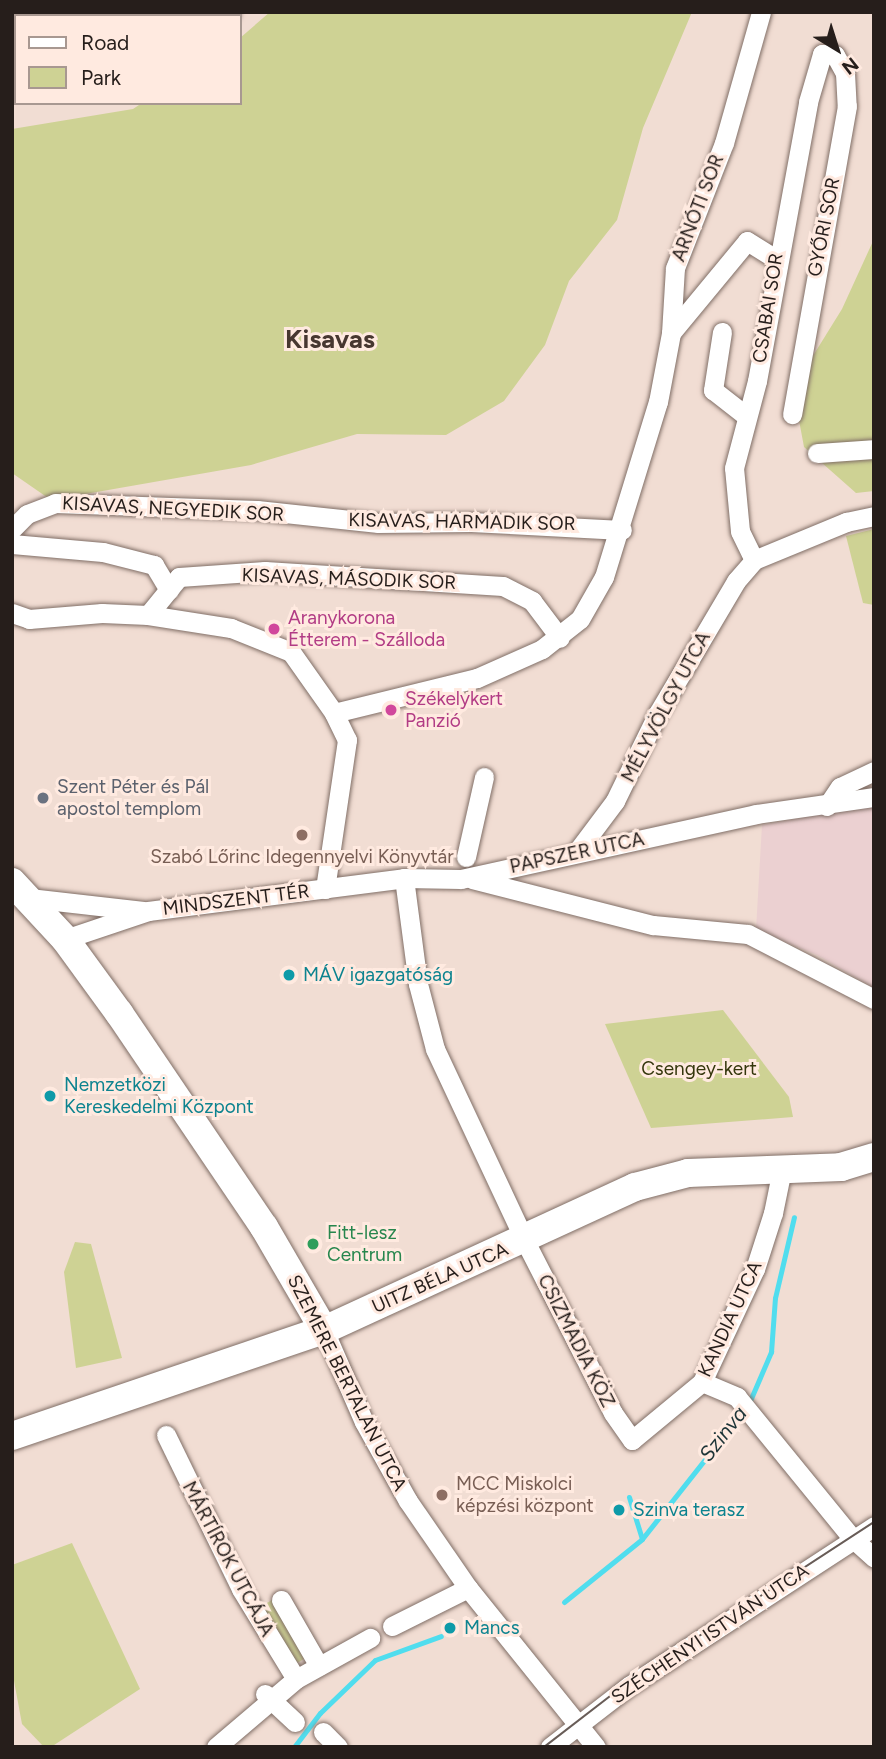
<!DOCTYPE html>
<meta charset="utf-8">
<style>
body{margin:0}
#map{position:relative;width:886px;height:1759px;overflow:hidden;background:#f1ddd3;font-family:Figtree,sans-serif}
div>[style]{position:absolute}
.education>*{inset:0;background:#ebd0d1}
.green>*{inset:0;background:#ced294;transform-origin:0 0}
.stream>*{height:5px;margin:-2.5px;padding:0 2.5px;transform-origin:2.5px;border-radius:2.5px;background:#50ddee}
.roads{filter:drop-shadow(0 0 2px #806e66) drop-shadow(0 0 2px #806e66)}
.street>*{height:19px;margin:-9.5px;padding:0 9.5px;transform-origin:9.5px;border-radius:9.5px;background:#fff}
.secondary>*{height:28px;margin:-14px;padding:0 14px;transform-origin:14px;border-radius:14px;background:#fff}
.tram>*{height:2px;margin:-1px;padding:0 1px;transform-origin:1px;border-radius:1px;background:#685c57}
.dots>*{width:19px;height:19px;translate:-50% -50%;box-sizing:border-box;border:4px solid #ffeae0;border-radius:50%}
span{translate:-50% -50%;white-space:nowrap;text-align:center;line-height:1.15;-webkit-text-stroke:6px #ffeae0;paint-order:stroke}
.street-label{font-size:19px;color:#261e1b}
.hotel-label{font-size:19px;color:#b23c85}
.left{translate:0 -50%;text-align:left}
.worship-label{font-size:19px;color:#5b616d}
.education-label{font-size:19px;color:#785e54}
.culture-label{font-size:19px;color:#0d838f}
.park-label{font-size:19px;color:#34360c}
.leisure-label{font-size:19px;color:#27864d}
.water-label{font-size:21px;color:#1d3437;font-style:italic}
.district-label{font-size:26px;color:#473730;font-weight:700}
.frame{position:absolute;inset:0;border:14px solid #261e1b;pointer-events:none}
.legend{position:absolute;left:14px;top:14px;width:228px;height:91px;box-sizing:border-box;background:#ffeae0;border:2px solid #a89891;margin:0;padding:9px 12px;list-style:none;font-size:21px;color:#261e1b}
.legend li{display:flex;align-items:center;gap:14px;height:35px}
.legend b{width:35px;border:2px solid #a89891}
.north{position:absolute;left:802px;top:14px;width:70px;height:70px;-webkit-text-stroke:5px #ffeae0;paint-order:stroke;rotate:142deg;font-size:19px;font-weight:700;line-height:28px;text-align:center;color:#261e1b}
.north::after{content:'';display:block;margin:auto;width:24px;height:32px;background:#261e1b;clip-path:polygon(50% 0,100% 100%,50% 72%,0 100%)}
</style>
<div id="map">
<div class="education">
<i style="clip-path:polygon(874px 804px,874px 988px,817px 955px,756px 930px,762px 825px)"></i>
</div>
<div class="green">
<i style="clip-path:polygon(270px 12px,692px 12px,643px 128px,617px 220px,569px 281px,545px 345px,504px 401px,446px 435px,357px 434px,251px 465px,51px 500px,12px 473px,12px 129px,133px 109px,142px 103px,240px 103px,240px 38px)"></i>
<i style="clip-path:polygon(874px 239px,874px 491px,856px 493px,804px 447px,793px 388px,842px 309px)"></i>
<i style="clip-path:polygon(874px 529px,874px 605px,863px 603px,846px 536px)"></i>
<i style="clip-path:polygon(723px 1010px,789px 1097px,793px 1117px,651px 1128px,605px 1024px)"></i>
<i style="clip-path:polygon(75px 1242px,91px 1244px,122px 1358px,76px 1368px,64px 1272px)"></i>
<i style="clip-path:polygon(72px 1543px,140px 1689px,51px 1747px,44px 1747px,22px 1724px,12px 1670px,12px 1565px)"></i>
<i style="left:275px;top:1598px;width:67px;height:16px;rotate:58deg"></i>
</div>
<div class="stream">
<i style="left:749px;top:1403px;width:56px;rotate:-66.7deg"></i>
<i style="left:771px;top:1352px;width:54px;rotate:-85.8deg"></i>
<i style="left:775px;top:1298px;width:83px;rotate:-76.8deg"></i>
<i style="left:629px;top:1497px;width:44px;rotate:72.8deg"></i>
<i style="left:564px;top:1602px;width:100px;rotate:-38.9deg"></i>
<i style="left:642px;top:1539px;width:163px;rotate:-51.7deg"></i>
<i style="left:294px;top:1747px;width:43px;rotate:-52.6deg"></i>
<i style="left:320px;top:1713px;width:76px;rotate:-43.9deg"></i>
<i style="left:375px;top:1660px;width:70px;rotate:-20deg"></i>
</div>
<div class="roads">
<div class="street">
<i style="left:176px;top:12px;width:4px;rotate:90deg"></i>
<i style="left:70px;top:16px;width:4px;rotate:-76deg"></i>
<i style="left:227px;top:16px;width:5px;rotate:-53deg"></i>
<i style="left:12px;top:74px;width:4px;rotate:14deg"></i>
<i style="left:722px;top:332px;width:59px;rotate:98.8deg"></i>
<i style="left:713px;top:390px;width:41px;rotate:38deg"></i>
<i style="left:671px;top:333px;width:119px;rotate:-50.4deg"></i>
<i style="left:747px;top:241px;width:34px;rotate:32deg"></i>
<i style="left:817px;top:453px;width:57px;rotate:-4deg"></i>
<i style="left:12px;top:529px;width:21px;rotate:-45deg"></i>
<i style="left:27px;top:514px;width:30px;rotate:-21deg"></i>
<i style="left:55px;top:503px;width:202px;rotate:2deg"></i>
<i style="left:257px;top:510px;width:122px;rotate:6.1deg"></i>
<i style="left:378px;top:523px;width:93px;rotate:-0.6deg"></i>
<i style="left:471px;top:522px;width:151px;rotate:3deg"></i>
<i style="left:12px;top:544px;width:91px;rotate:5deg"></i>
<i style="left:103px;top:552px;width:53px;rotate:14.3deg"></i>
<i style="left:154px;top:565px;width:29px;rotate:59deg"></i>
<i style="left:754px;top:560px;width:32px;rotate:-116deg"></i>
<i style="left:740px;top:531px;width:63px;rotate:-95.4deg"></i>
<i style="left:734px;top:468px;width:90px;rotate:-75.2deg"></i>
<i style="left:757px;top:381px;width:284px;rotate:-79.6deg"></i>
<i style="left:808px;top:102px;width:50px;rotate:-73.7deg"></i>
<i style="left:822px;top:54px;width:13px;rotate:4deg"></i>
<i style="left:835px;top:55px;width:21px;rotate:61deg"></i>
<i style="left:845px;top:73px;width:33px;rotate:87deg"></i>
<i style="left:847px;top:106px;width:313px;rotate:100.1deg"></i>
<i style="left:12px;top:613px;width:18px;rotate:19deg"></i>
<i style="left:29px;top:619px;width:73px;rotate:-4.7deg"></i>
<i style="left:102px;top:613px;width:46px;rotate:2.5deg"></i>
<i style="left:148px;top:615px;width:84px;rotate:8.9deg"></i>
<i style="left:231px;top:628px;width:65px;rotate:21.8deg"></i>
<i style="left:291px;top:652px;width:75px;rotate:54.8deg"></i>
<i style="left:148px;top:615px;width:49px;rotate:-50.8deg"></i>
<i style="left:179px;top:577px;width:86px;rotate:-4deg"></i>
<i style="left:265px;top:571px;width:238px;rotate:3.6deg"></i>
<i style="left:503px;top:586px;width:33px;rotate:27deg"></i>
<i style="left:532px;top:601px;width:46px;rotate:52.9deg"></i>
<i style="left:827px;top:806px;width:23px;rotate:-56deg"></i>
<i style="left:840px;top:787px;width:38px;rotate:-25deg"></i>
<i style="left:576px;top:853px;width:65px;rotate:-53.1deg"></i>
<i style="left:615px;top:801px;width:98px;rotate:-64deg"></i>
<i style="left:658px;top:713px;width:153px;rotate:-59.4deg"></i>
<i style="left:736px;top:581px;width:28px;rotate:-49deg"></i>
<i style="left:754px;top:560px;width:100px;rotate:-22.4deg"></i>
<i style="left:846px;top:522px;width:29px;rotate:-12deg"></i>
<i style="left:466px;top:857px;width:82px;rotate:-77.3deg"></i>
<i style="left:404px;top:878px;width:107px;rotate:82.5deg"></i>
<i style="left:418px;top:984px;width:67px;rotate:75.3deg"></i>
<i style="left:435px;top:1049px;width:210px;rotate:64.9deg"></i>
<i style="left:524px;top:1239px;width:195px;rotate:62.9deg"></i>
<i style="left:613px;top:1413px;width:33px;rotate:55deg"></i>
<i style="left:632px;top:1440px;width:91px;rotate:-39.6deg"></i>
<i style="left:702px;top:1382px;width:125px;rotate:-64.9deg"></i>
<i style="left:755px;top:1269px;width:59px;rotate:-72.2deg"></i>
<i style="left:773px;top:1213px;width:45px;rotate:-78.4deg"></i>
<i style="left:472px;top:879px;width:187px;rotate:14.3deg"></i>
<i style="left:653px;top:925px;width:95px;rotate:5.4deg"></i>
<i style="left:748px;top:934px;width:142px;rotate:27.3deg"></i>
<i style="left:325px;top:889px;width:151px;rotate:-81.6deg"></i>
<i style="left:347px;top:740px;width:30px;rotate:-116deg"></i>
<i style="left:334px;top:713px;width:147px;rotate:-13.8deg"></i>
<i style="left:477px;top:678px;width:71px;rotate:-24deg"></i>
<i style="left:542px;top:649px;width:48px;rotate:-38.3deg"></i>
<i style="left:580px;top:619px;width:48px;rotate:-60.3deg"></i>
<i style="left:604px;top:577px;width:183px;rotate:-72.9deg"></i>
<i style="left:658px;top:402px;width:70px;rotate:-79.3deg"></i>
<i style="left:671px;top:333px;width:65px;rotate:-86.5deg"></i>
<i style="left:675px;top:268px;width:134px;rotate:-68.6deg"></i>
<i style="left:724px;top:143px;width:136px;rotate:-74.2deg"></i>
<i style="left:29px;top:898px;width:115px;rotate:6.5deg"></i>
<i style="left:65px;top:939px;width:88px;rotate:-18.6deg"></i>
<i style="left:148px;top:911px;width:258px;rotate:-7.3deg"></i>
<i style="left:404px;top:878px;width:57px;rotate:1deg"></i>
<i style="left:461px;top:879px;width:302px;rotate:-12.4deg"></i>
<i style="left:756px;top:814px;width:119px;rotate:-8.2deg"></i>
<i style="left:324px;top:1330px;width:100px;rotate:66.5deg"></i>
<i style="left:364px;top:1422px;width:90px;rotate:60.9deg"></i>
<i style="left:408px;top:1501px;width:106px;rotate:55.4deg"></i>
<i style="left:468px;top:1588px;width:204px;rotate:51.2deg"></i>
<i style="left:702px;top:1382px;width:38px;rotate:23deg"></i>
<i style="left:737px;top:1397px;width:181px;rotate:50.8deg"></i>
<i style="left:851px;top:1537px;width:31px;rotate:42deg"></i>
<i style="left:166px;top:1435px;width:171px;rotate:64deg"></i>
<i style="left:241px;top:1589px;width:105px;rotate:58.6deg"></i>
<i style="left:281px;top:1600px;width:76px;rotate:60.1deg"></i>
<i style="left:392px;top:1626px;width:85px;rotate:-26.6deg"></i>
<i style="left:265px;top:1694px;width:41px;rotate:43deg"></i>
<i style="left:323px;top:1732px;width:21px;rotate:45deg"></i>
<i style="left:216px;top:1747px;width:105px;rotate:-40.4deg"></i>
<i style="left:296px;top:1679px;width:85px;rotate:-29deg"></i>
<i style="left:550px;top:1747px;width:100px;rotate:-37.7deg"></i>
<i style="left:629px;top:1686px;width:293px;rotate:-33.1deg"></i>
</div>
<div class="secondary">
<i style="left:12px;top:882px;width:78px;rotate:47.1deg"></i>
<i style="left:65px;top:939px;width:92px;rotate:53.9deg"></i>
<i style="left:119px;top:1013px;width:258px;rotate:55.9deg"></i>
<i style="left:264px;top:1227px;width:119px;rotate:59.8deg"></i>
<i style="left:12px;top:1436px;width:330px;rotate:-18.8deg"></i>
<i style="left:324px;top:1330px;width:342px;rotate:-24.7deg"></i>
<i style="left:635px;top:1187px;width:55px;rotate:-14.8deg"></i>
<i style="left:688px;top:1173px;width:153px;rotate:-2.2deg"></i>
<i style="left:841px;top:1167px;width:34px;rotate:-17deg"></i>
</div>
</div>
<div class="tram">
<i style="left:544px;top:1747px;width:105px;rotate:-37.6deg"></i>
<i style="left:627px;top:1683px;width:295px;rotate:-33.1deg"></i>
</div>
<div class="dots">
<i style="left:274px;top:629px;background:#d1479c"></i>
<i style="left:391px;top:710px;background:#d1479c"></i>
<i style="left:43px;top:798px;background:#6b7280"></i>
<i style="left:302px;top:835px;background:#8d6e63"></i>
<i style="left:289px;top:975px;background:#0f9aa8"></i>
<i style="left:50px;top:1096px;background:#0f9aa8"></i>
<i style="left:313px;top:1244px;background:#2e9e5b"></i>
<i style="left:442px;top:1495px;background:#8d6e63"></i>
<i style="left:619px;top:1510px;background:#0f9aa8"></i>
<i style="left:450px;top:1628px;background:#0f9aa8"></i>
</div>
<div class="street-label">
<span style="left:698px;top:208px;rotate:-69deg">ARNÓTI SOR</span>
<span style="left:824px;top:227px;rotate:-79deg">GYŐRI SOR</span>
<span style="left:768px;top:308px;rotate:-81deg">CSABAI SOR</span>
<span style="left:173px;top:509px;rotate:3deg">KISAVAS, NEGYEDIK SOR</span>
<span style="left:462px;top:522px;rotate:1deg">KISAVAS, HARMADIK SOR</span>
<span style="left:349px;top:579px;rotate:2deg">KISAVAS, MÁSODIK SOR</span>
<span style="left:666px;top:707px;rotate:-62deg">MÉLYVÖLGY UTCA</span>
<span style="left:577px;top:853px;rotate:-12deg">PAPSZER UTCA</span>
<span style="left:236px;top:900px;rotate:-7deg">MINDSZENT TÉR</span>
<span style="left:440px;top:1278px;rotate:-24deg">UITZ BÉLA UTCA</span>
<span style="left:730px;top:1319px;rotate:-65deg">KANDIA UTCA</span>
<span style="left:576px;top:1341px;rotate:63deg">CSIZMADIA KÖZ</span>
<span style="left:347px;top:1383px;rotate:63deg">SZEMERE BERTALAN UTCA</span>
<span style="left:228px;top:1559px;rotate:62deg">MÁRTÍROK UTCÁJA</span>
<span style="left:710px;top:1634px;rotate:-34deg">SZÉCHENYI ISTVÁN UTCA</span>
</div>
<div class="hotel-label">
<span class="left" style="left:288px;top:629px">Aranykorona<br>Étterem - Szálloda</span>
<span class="left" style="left:405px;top:710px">Székelykert<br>Panzió</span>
</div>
<div class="worship-label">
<span class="left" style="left:57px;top:798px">Szent Péter és Pál<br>apostol templom</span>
</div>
<div class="education-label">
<span style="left:302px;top:857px">Szabó Lőrinc Idegennyelvi Könyvtár</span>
<span class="left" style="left:456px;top:1495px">MCC Miskolci<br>képzési központ</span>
</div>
<div class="culture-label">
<span class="left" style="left:303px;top:975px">MÁV igazgatóság</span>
<span class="left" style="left:64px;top:1096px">Nemzetközi<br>Kereskedelmi Központ</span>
<span class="left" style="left:633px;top:1510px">Szinva terasz</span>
<span class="left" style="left:464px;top:1628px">Mancs</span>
</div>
<div class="park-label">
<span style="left:699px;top:1069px">Csengey-kert</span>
</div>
<div class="leisure-label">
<span class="left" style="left:327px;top:1244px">Fitt-lesz<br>Centrum</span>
</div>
<div class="water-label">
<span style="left:723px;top:1434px;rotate:-52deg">Szinva</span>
</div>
<div class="district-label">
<span style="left:330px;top:340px">Kisavas</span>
</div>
<div class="frame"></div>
<ul class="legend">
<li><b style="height:9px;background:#fff"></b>Road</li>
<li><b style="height:19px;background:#ced294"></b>Park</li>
</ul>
<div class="north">N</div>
</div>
